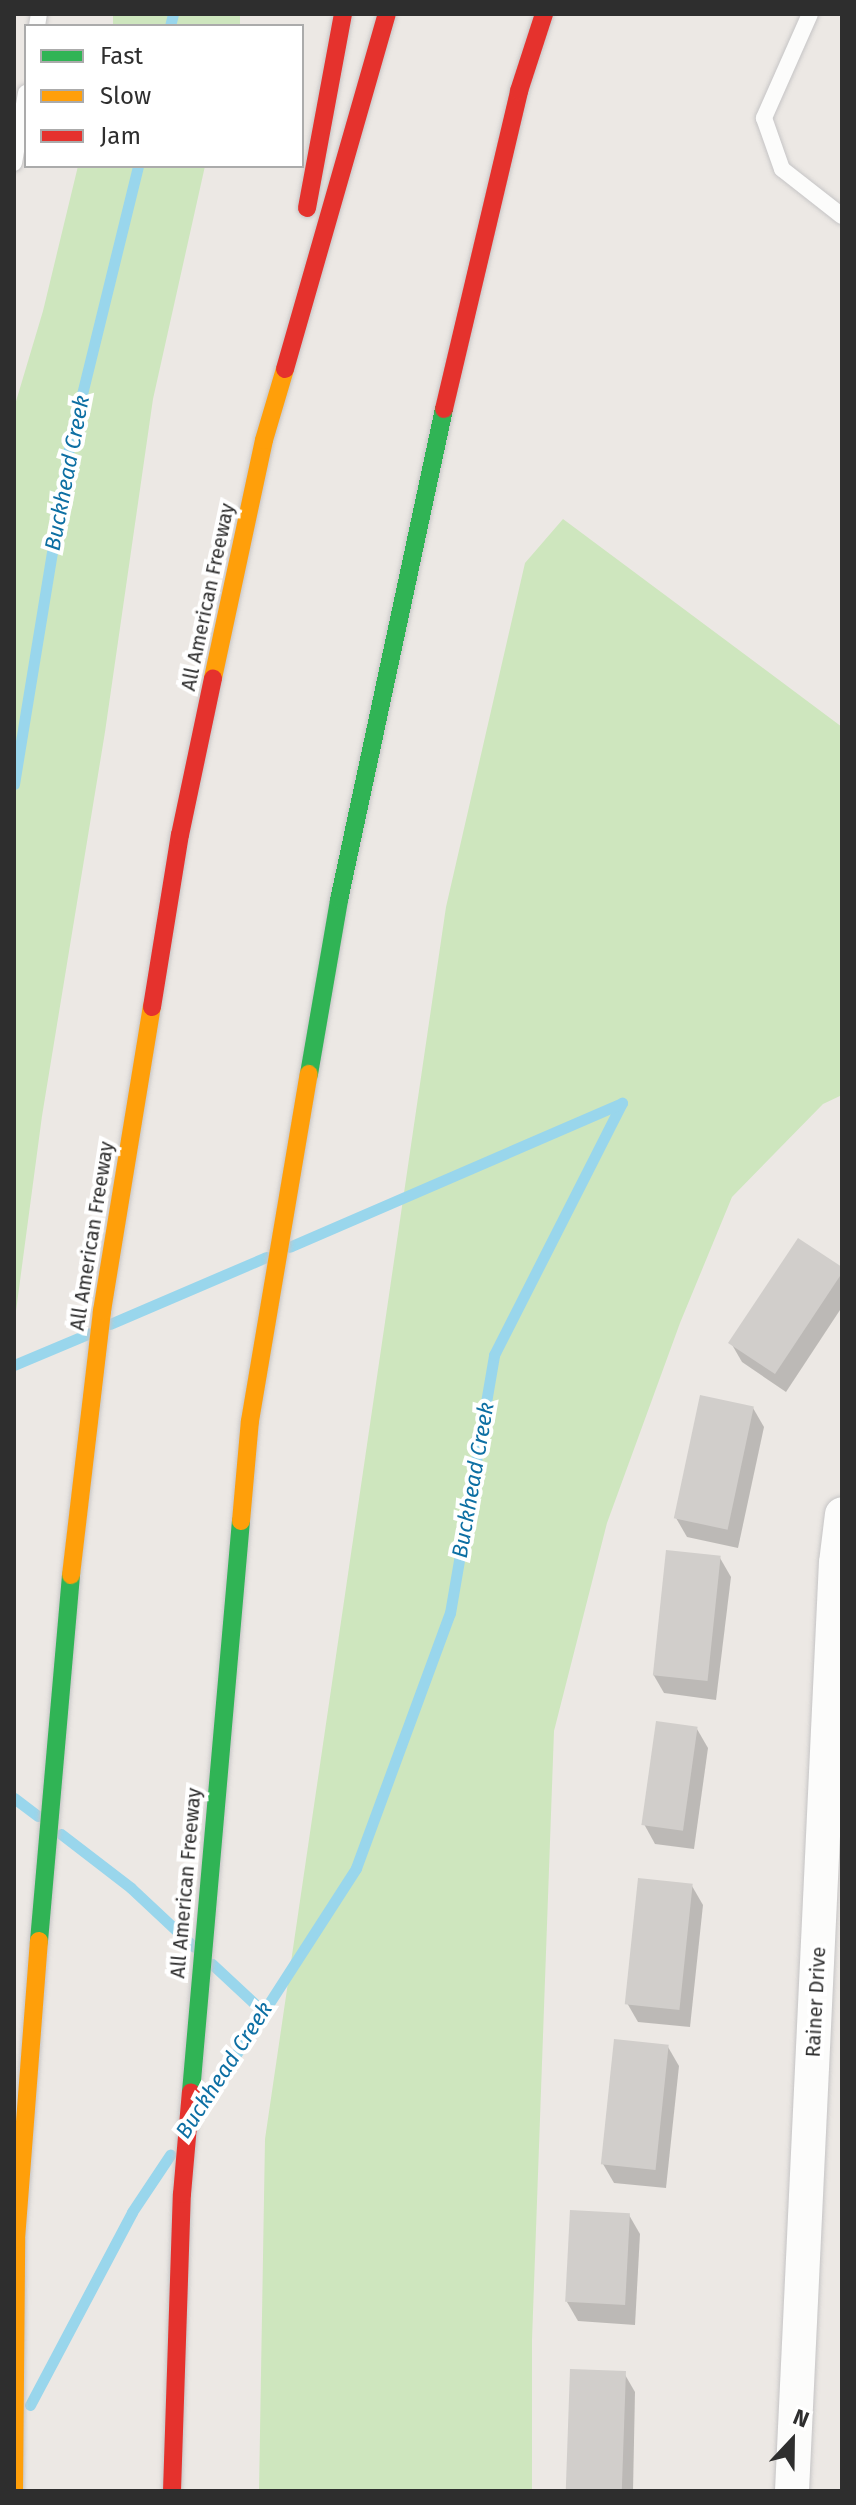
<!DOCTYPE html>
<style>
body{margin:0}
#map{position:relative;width:856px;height:2505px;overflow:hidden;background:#ece8e4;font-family:"Fira Sans",sans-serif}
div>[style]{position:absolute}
.green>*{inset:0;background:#cee6be;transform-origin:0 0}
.shadow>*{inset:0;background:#0003}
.stream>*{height:11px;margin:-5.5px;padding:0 5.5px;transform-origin:5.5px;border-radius:5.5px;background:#99d6ec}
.building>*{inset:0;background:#d1cecb;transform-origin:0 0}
.roads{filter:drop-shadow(0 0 2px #c5c4c5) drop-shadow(0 0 2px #c5c4c5)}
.lane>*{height:16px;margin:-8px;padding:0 8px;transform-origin:8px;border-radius:8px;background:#fcfcfb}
.street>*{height:34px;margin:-17px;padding:0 17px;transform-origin:17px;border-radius:17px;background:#fcfcfb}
.fast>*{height:18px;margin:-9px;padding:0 9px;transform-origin:9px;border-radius:9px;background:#30b455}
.slow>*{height:18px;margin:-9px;padding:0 9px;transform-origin:9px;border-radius:9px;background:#ff9f0a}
.jam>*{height:18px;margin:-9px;padding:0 9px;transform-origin:9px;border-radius:9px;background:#e5322d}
span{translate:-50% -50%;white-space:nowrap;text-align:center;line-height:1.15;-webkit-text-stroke:8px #fff;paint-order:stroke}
.street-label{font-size:20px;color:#2e2e2e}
.water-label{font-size:22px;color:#0d6fa3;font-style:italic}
.frame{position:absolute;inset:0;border:16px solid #2e2e2e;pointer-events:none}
.legend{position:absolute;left:24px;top:24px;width:280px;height:144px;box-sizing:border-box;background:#fff;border:2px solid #ababab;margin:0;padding:10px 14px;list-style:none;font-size:24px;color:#2e2e2e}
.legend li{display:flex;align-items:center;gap:16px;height:40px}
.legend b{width:40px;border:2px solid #ababab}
.north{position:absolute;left:752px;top:2401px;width:80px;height:80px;-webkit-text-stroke:6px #fff;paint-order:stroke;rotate:22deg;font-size:22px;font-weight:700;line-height:32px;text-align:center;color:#2e2e2e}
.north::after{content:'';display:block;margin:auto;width:28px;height:36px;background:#2e2e2e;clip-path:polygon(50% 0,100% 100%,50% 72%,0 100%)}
</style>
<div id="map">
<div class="green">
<i style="left:113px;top:14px;width:127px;height:12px"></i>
<i style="clip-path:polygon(78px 166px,205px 166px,153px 399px,105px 732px,42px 1116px,14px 1326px,14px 408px,43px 311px)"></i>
<i style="clip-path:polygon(563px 519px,842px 727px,842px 1095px,823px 1104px,732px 1197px,680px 1323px,607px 1523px,554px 1731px,532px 2340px,532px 2491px,259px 2491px,265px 2139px,446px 907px,525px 563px)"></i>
</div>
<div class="shadow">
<i style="clip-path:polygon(842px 1270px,842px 1307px,786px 1392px,742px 1362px,731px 1343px)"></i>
<i style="clip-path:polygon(753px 1408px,764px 1427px,738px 1548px,687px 1537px,676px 1518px)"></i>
<i style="clip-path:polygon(720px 1558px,731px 1577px,716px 1700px,664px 1693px,653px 1674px)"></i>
<i style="clip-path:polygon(697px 1729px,708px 1748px,694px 1849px,655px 1844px,644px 1824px)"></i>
<i style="clip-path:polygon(692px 1886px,703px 1905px,690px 2027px,638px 2022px,627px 2003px)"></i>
<i style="clip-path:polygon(668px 2047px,679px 2066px,666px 2188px,614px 2183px,603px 2164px)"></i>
<i style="clip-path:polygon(629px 2215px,640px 2234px,635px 2325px,578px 2321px,567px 2302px)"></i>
<i style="clip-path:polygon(624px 2373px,635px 2392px,633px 2491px,569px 2491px)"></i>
</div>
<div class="stream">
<i style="left:170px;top:26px;width:12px;rotate:-76deg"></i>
<i style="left:14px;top:784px;width:346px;rotate:-80.7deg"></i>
<i style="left:70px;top:443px;width:285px;rotate:-76.2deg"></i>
<i style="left:110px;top:1324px;width:170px;rotate:-23.2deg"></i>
<i style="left:14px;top:1365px;width:82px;rotate:-22.8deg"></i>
<i style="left:14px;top:1798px;width:30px;rotate:37deg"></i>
<i style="left:61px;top:1834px;width:88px;rotate:37.6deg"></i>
<i style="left:131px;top:1888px;width:86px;rotate:43.1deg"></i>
<i style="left:212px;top:1964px;width:62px;rotate:43deg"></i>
<i style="left:257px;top:2006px;width:10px;rotate:66deg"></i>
<i style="left:206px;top:2101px;width:277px;rotate:-57.2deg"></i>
<i style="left:356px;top:1868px;width:272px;rotate:-69.8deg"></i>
<i style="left:450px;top:1613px;width:262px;rotate:-80.3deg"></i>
<i style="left:494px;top:1355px;width:283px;rotate:-63.1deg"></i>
<i style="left:622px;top:1103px;width:362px;rotate:156.6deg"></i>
<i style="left:30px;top:2405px;width:218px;rotate:-62.1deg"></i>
<i style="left:132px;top:2212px;width:69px;rotate:-56.3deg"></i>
</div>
<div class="building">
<i style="clip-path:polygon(798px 1238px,842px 1267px,842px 1273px,775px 1374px,728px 1343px)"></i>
<i style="left:700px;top:1395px;width:55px;height:126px;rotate:12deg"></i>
<i style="left:666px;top:1550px;width:55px;height:126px;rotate:6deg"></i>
<i style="left:656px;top:1721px;width:42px;height:105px;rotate:8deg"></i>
<i style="left:638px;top:1878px;width:55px;height:127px;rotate:6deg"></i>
<i style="left:614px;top:2039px;width:55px;height:126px;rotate:6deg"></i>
<i style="left:570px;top:2210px;width:60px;height:92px;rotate:3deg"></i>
<i style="left:570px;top:2369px;width:56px;height:122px;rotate:2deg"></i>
</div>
<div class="roads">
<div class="lane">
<i style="left:810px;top:14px;width:114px;rotate:113.9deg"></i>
<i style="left:764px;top:118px;width:54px;rotate:70.6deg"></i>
<i style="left:782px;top:169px;width:76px;rotate:38.1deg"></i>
<i style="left:37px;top:26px;width:12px;rotate:-81deg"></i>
<i style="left:14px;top:163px;width:71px;rotate:-80.3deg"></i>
</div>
<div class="street">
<i style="left:792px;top:2491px;width:929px;rotate:-87.29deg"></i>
<i style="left:836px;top:1563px;width:49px;rotate:-83deg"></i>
</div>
<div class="fast">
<i style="left:309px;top:1074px;width:177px;rotate:-80.2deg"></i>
<i style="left:339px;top:900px;width:502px;rotate:-77.93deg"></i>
<i style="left:39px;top:1941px;width:367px;rotate:-85deg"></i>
<i style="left:191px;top:2092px;width:573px;rotate:-85deg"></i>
</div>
<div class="slow">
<i style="left:213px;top:678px;width:243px;rotate:-77.9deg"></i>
<i style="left:264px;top:440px;width:74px;rotate:-73.5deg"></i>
<i style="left:241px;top:1521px;width:100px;rotate:-84.9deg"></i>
<i style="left:250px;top:1421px;width:352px;rotate:-80.4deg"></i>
<i style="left:71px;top:1575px;width:266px;rotate:-83.3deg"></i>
<i style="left:102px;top:1311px;width:308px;rotate:-80.7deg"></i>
<i style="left:14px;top:2491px;width:252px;rotate:-89.5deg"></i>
<i style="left:16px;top:2239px;width:299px;rotate:-85.6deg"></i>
</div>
<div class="jam">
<i style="left:307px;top:208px;width:197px;rotate:-79.5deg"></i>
<i style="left:285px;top:369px;width:369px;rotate:-74deg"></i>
<i style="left:444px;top:409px;width:327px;rotate:-76.7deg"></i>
<i style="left:519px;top:91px;width:81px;rotate:-72deg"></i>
<i style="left:152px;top:1007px;width:174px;rotate:-80.8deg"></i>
<i style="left:180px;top:835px;width:160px;rotate:-78.1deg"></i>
<i style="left:172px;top:2491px;width:297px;rotate:-88.1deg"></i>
<i style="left:182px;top:2194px;width:102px;rotate:-85deg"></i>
</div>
</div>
<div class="street-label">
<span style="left:208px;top:597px;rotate:-78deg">All American Freeway</span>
<span style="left:92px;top:1236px;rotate:-81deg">All American Freeway</span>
<span style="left:186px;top:1883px;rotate:-85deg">All American Freeway</span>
<span style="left:816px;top:2002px;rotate:-87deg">Rainer Drive</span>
</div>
<div class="water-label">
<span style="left:67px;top:473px;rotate:-79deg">Buckhead Creek</span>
<span style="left:473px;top:1480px;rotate:-80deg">Buckhead Creek</span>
<span style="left:224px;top:2070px;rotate:-57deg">Buckhead Creek</span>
</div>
<div class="frame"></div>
<ul class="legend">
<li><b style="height:10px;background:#30b455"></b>Fast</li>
<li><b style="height:10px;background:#ff9f0a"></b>Slow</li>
<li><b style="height:10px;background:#e5322d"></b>Jam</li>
</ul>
<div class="north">N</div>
</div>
